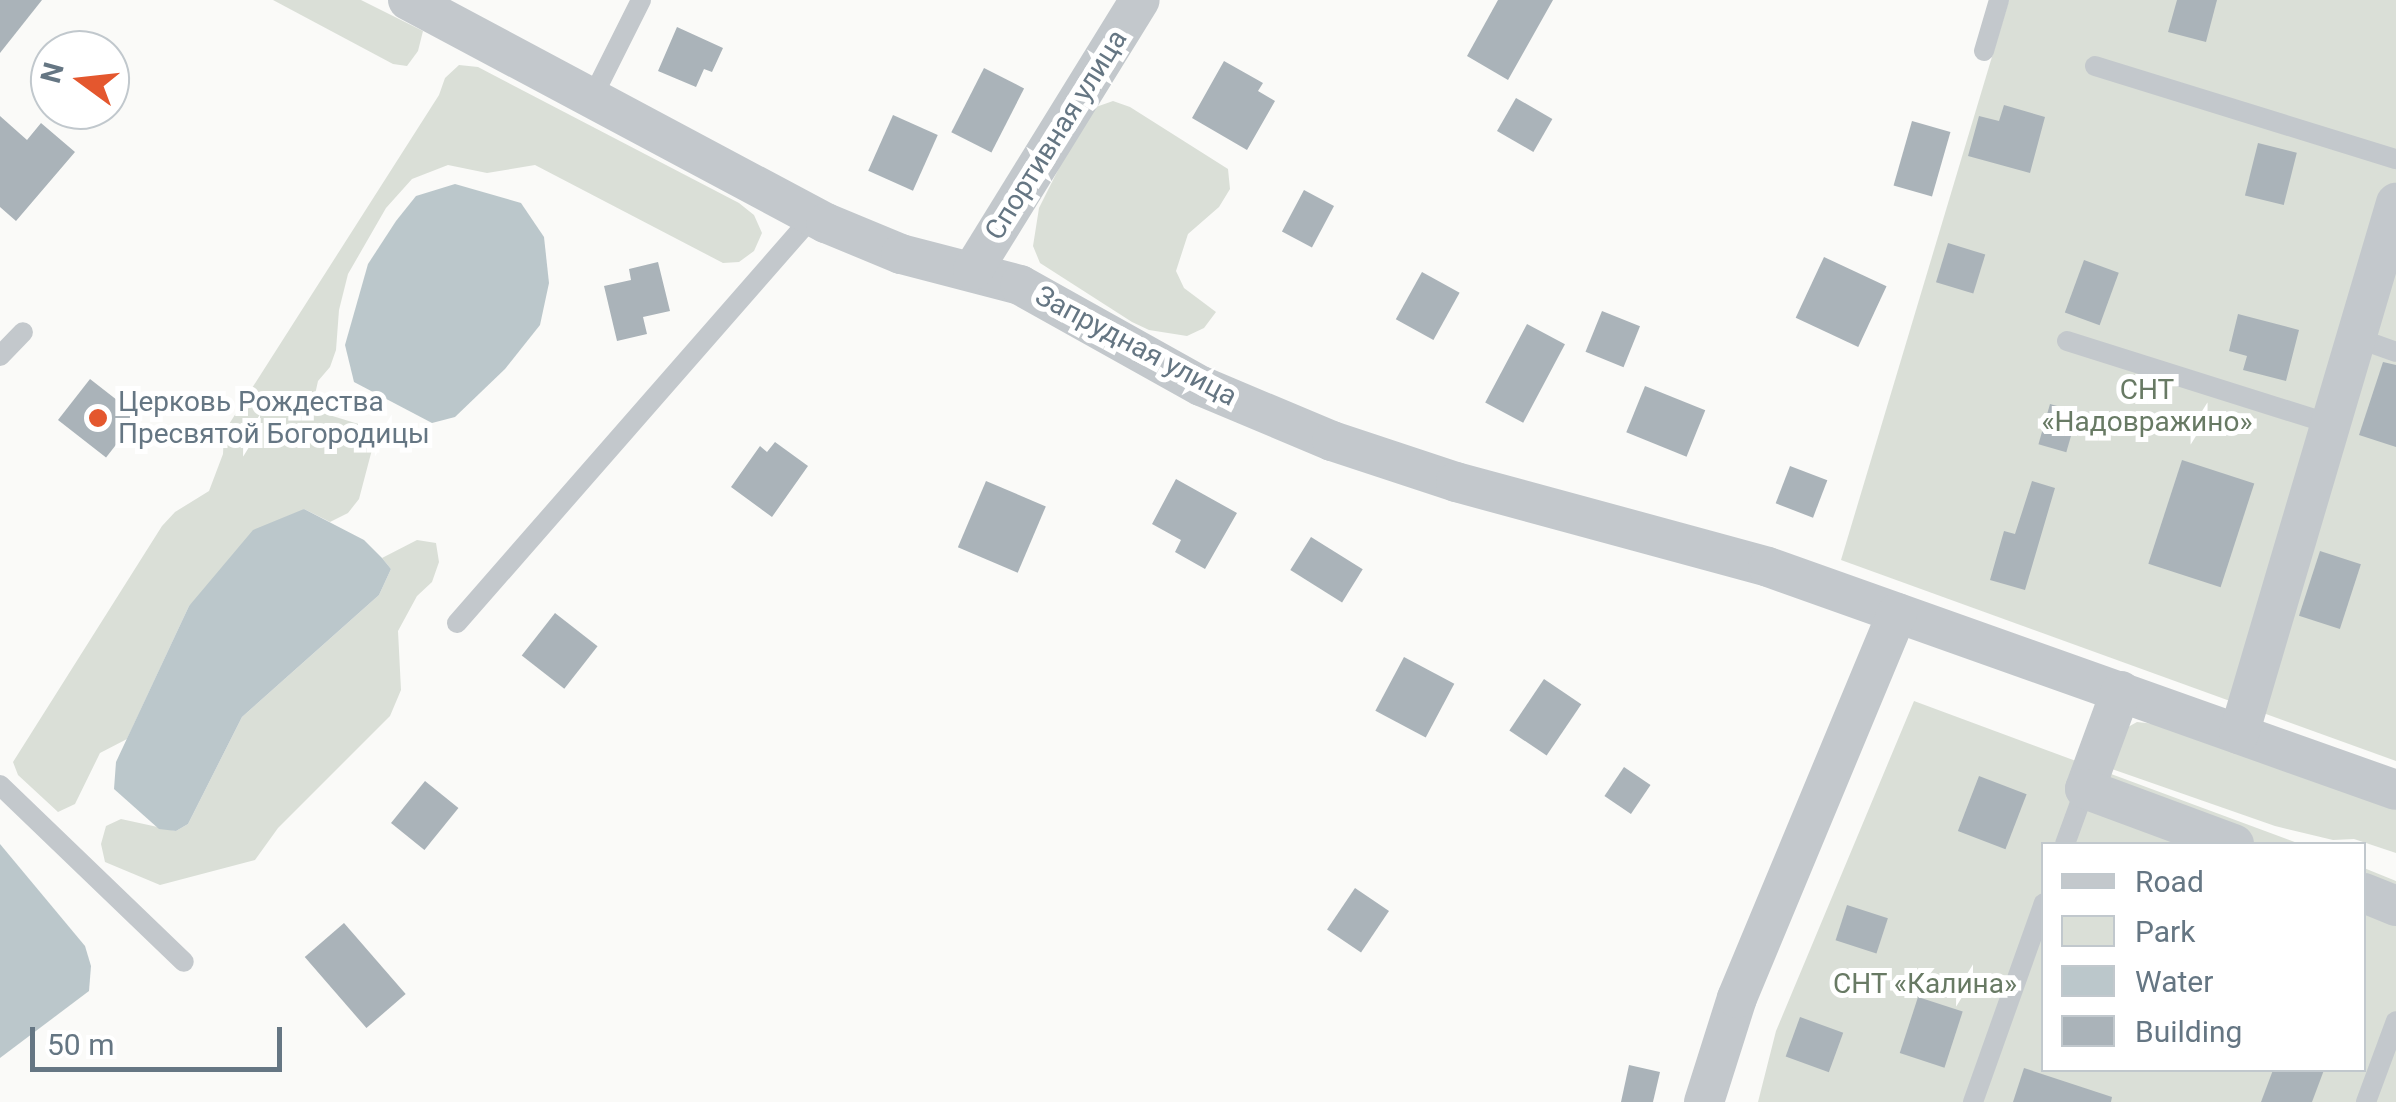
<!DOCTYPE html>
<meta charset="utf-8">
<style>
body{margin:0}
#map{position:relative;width:2396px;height:1102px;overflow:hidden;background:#fafaf8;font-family:Roboto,sans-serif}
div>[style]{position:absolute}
.green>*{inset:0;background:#dadfd7}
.water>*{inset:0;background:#bbc7cb}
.building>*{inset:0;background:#aab3b9;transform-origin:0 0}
.service>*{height:20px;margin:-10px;padding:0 10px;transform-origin:10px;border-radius:10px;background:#c3c8cc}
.minor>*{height:40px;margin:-20px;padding:0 20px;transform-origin:20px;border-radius:20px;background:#c3c8cc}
.dots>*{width:28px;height:28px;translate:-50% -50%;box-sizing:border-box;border:5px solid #fff;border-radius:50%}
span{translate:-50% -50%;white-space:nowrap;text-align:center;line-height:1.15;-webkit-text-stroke:10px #fff;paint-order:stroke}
.street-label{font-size:28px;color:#657683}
.park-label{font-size:28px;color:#687a64}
.poi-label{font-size:28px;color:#657683}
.left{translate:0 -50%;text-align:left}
.legend{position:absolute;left:2041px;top:842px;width:325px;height:230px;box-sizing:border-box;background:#fff;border:2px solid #c1c8cd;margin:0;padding:12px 18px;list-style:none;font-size:30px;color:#657683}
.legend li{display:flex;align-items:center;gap:20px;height:50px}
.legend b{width:50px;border:2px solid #c1c8cd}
.north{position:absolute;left:30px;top:30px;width:100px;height:100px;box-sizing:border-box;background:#fff;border:2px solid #c1c8cd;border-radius:50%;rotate:285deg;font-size:28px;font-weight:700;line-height:40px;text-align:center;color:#657683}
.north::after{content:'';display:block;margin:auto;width:35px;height:45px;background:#e4572e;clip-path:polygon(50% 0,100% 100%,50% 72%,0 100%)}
.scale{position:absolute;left:30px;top:1027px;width:252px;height:45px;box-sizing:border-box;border:5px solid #657683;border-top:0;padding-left:12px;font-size:30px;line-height:35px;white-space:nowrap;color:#657683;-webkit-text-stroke:8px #fff;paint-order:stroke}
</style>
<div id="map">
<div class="green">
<i style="clip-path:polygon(273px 0,361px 0,423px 31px,418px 51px,407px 66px,393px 64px)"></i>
<i style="clip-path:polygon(2009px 0,2396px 0,2396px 761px,1841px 560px)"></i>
<i style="clip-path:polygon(459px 65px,478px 67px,739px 203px,754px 215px,762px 233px,754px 251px,739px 262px,723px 263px,535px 165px,487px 173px,448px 165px,412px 179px,386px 208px,348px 274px,339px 310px,336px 350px,330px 367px,318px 381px,314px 399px,326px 414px,365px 426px,374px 442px,359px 499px,348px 513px,330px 522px,304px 509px,189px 606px,127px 739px,100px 753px,75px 804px,58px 812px,18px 775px,13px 762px,162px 526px,175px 512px,209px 491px,223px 454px,224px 432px,439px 95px,445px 78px)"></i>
<i style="clip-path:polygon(1113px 101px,1130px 107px,1228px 169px,1230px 189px,1219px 207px,1188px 234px,1176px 271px,1184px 288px,1216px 312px,1204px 328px,1187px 336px,1149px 330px,1132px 322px,1040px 263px,1033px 246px,1039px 208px,1065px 156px,1096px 107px)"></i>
<i style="clip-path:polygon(417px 540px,436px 543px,439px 562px,432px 582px,417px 596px,398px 631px,401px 690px,390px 716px,278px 828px,255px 860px,160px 885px,105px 862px,101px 844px,106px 826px,121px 819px,176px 831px,188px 824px,242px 717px,379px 595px,391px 569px,382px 558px)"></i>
<i style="clip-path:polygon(1914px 701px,2300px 844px,2044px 844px,2044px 1070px,2364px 1070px,2364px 868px,2396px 881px,2396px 1102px,1758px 1102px,1776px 1031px)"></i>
<i style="clip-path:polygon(2137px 722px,2155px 724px,2396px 809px,2396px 853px,2354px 839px,2333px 840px,2275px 826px,2109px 768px,2119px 732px)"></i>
</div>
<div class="water">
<i style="clip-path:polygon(455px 184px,521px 203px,544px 237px,549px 283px,540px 325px,505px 369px,455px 417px,432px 423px,354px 382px,345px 345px,368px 264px,396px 221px,416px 196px)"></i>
<i style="clip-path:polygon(304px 509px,364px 540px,382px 558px,391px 569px,379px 595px,242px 717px,188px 824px,176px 831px,159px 829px,114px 789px,116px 762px,189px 606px,253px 530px)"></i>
<i style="clip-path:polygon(0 844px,85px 946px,91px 966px,89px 991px,0 1058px)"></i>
</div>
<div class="building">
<i style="clip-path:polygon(0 0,42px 0,0 53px)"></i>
<i style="clip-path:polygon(1498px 0,1553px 0,1508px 80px,1467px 56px)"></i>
<i style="clip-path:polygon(2177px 0,2217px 0,2206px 42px,2168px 32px)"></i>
<i style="clip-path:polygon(677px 27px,723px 48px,712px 72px,704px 69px,696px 87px,658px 71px)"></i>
<i style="clip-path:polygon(1224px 61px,1263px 83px,1258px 91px,1275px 101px,1247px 150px,1192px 118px)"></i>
<i style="left:984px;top:68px;width:45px;height:72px;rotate:27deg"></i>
<i style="left:1516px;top:98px;width:42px;height:38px;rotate:30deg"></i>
<i style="clip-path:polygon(2004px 105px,2045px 117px,2030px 173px,1968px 156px,1979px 116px,1999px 121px)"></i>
<i style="left:893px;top:115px;width:49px;height:61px;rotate:24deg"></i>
<i style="clip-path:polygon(0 116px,27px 140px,41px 123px,75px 152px,16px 221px,0 207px)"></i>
<i style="left:1912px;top:121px;width:40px;height:67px;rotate:16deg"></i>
<i style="left:2258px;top:143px;width:40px;height:54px;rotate:14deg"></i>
<i style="left:1304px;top:190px;width:34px;height:47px;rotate:28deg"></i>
<i style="left:1948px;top:243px;width:39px;height:41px;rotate:17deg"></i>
<i style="left:1824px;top:257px;width:69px;height:67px;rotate:25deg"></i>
<i style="left:2084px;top:260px;width:37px;height:56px;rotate:20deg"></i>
<i style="clip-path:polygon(658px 262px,670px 311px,643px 317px,647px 334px,617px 341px,604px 286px,631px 280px,629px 269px)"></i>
<i style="left:1422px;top:272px;width:43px;height:54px;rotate:29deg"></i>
<i style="left:1602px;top:311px;width:41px;height:44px;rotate:22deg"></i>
<i style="clip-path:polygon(2238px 314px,2299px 330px,2286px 381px,2243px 370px,2247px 356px,2229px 351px)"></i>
<i style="left:1527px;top:324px;width:43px;height:89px;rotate:28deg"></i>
<i style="clip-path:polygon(2383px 362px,2396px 365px,2396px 447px,2359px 435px)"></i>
<i style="left:90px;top:379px;width:61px;height:52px;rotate:38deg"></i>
<i style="left:1645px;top:386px;width:65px;height:50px;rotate:22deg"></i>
<i style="left:2050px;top:404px;width:29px;height:42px;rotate:16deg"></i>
<i style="clip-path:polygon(775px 442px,808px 466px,772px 517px,731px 487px,760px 446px,767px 452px)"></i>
<i style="left:2182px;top:460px;width:76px;height:109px;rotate:18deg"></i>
<i style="left:1790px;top:466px;width:40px;height:40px;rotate:21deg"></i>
<i style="clip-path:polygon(1176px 479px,1237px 513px,1205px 569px,1175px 552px,1181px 540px,1152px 524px)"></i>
<i style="left:986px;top:481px;width:65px;height:72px;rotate:23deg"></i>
<i style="clip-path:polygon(2032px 481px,2055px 488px,2025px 590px,1990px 580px,2004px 531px,2015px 534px)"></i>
<i style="left:1311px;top:537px;width:61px;height:39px;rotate:32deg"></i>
<i style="left:2320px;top:551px;width:43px;height:68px;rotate:18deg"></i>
<i style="left:555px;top:613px;width:54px;height:54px;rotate:38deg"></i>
<i style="left:1404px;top:657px;width:57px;height:61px;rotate:28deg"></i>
<i style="left:1544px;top:679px;width:45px;height:62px;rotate:34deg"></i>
<i style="left:1624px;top:767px;width:32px;height:35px;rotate:34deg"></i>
<i style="left:1979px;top:776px;width:51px;height:59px;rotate:21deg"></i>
<i style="left:425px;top:781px;width:43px;height:54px;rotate:39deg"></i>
<i style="left:1355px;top:888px;width:41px;height:50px;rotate:34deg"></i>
<i style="left:1847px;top:905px;width:43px;height:37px;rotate:18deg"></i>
<i style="left:344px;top:923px;width:94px;height:52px;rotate:49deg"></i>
<i style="left:1918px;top:997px;width:47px;height:59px;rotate:18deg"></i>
<i style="left:1800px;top:1017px;width:46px;height:42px;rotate:20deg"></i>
<i style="clip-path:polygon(1629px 1065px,1660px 1072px,1653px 1102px,1621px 1102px)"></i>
<i style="clip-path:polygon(2024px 1068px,2112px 1097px,2111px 1102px,2013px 1102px)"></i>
<i style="clip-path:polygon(2273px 1070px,2324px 1070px,2312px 1102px,2261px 1102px)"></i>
</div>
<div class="service">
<i style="left:1984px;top:51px;width:53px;rotate:-73.6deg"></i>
<i style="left:2095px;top:66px;width:315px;rotate:17.2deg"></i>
<i style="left:593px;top:96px;width:107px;rotate:-63.4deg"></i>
<i style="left:2357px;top:338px;width:41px;rotate:19.7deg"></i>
<i style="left:2067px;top:341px;width:277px;rotate:17.5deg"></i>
<i style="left:0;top:356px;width:33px;rotate:-46deg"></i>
<i style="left:457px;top:623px;width:541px;rotate:-48.82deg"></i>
<i style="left:0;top:785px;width:255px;rotate:43.9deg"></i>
<i style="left:2065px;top:844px;width:59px;rotate:-70deg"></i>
<i style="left:1973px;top:1102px;width:211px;rotate:-70.4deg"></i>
<i style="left:2366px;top:1102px;width:86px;rotate:-69.7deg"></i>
</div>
<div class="minor">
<i style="left:408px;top:0;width:474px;rotate:28.1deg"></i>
<i style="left:826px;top:223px;width:81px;rotate:22.5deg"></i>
<i style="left:901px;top:254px;width:123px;rotate:14.6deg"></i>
<i style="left:1020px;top:285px;width:207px;rotate:29.2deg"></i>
<i style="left:1201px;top:386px;width:142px;rotate:22.8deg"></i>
<i style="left:1332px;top:441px;width:131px;rotate:18.3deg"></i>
<i style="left:1456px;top:482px;width:323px;rotate:15.2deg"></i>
<i style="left:1768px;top:567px;width:666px;rotate:19.55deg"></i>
<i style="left:973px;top:270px;width:317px;rotate:-58.3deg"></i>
<i style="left:2121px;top:691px;width:104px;rotate:110.2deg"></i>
<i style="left:2085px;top:789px;width:159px;rotate:20.3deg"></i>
<i style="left:2239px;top:734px;width:554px;rotate:-73.53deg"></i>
<i style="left:2364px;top:893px;width:35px;rotate:22deg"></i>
<i style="left:1704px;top:1102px;width:109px;rotate:-72.4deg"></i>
<i style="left:1737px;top:998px;width:417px;rotate:-67.4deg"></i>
</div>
<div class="dots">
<i style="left:98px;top:418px;background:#e4572e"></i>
</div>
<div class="street-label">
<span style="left:1056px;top:135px;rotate:-58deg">Спортивная улица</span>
<span style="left:1136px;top:346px;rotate:28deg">Запрудная улица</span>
</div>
<div class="park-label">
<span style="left:2147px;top:406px">СНТ<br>«Надовражино»</span>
<span style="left:1925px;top:984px">СНТ «Калина»</span>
</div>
<div class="poi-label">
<span class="left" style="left:118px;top:418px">Церковь Рождества<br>Пресвятой Богородицы</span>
</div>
<ul class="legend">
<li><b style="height:12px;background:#c3c8cc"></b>Road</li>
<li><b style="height:28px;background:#dadfd7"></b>Park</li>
<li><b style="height:28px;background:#bbc7cb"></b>Water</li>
<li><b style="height:28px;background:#aab3b9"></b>Building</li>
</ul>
<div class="north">N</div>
<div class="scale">50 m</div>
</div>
